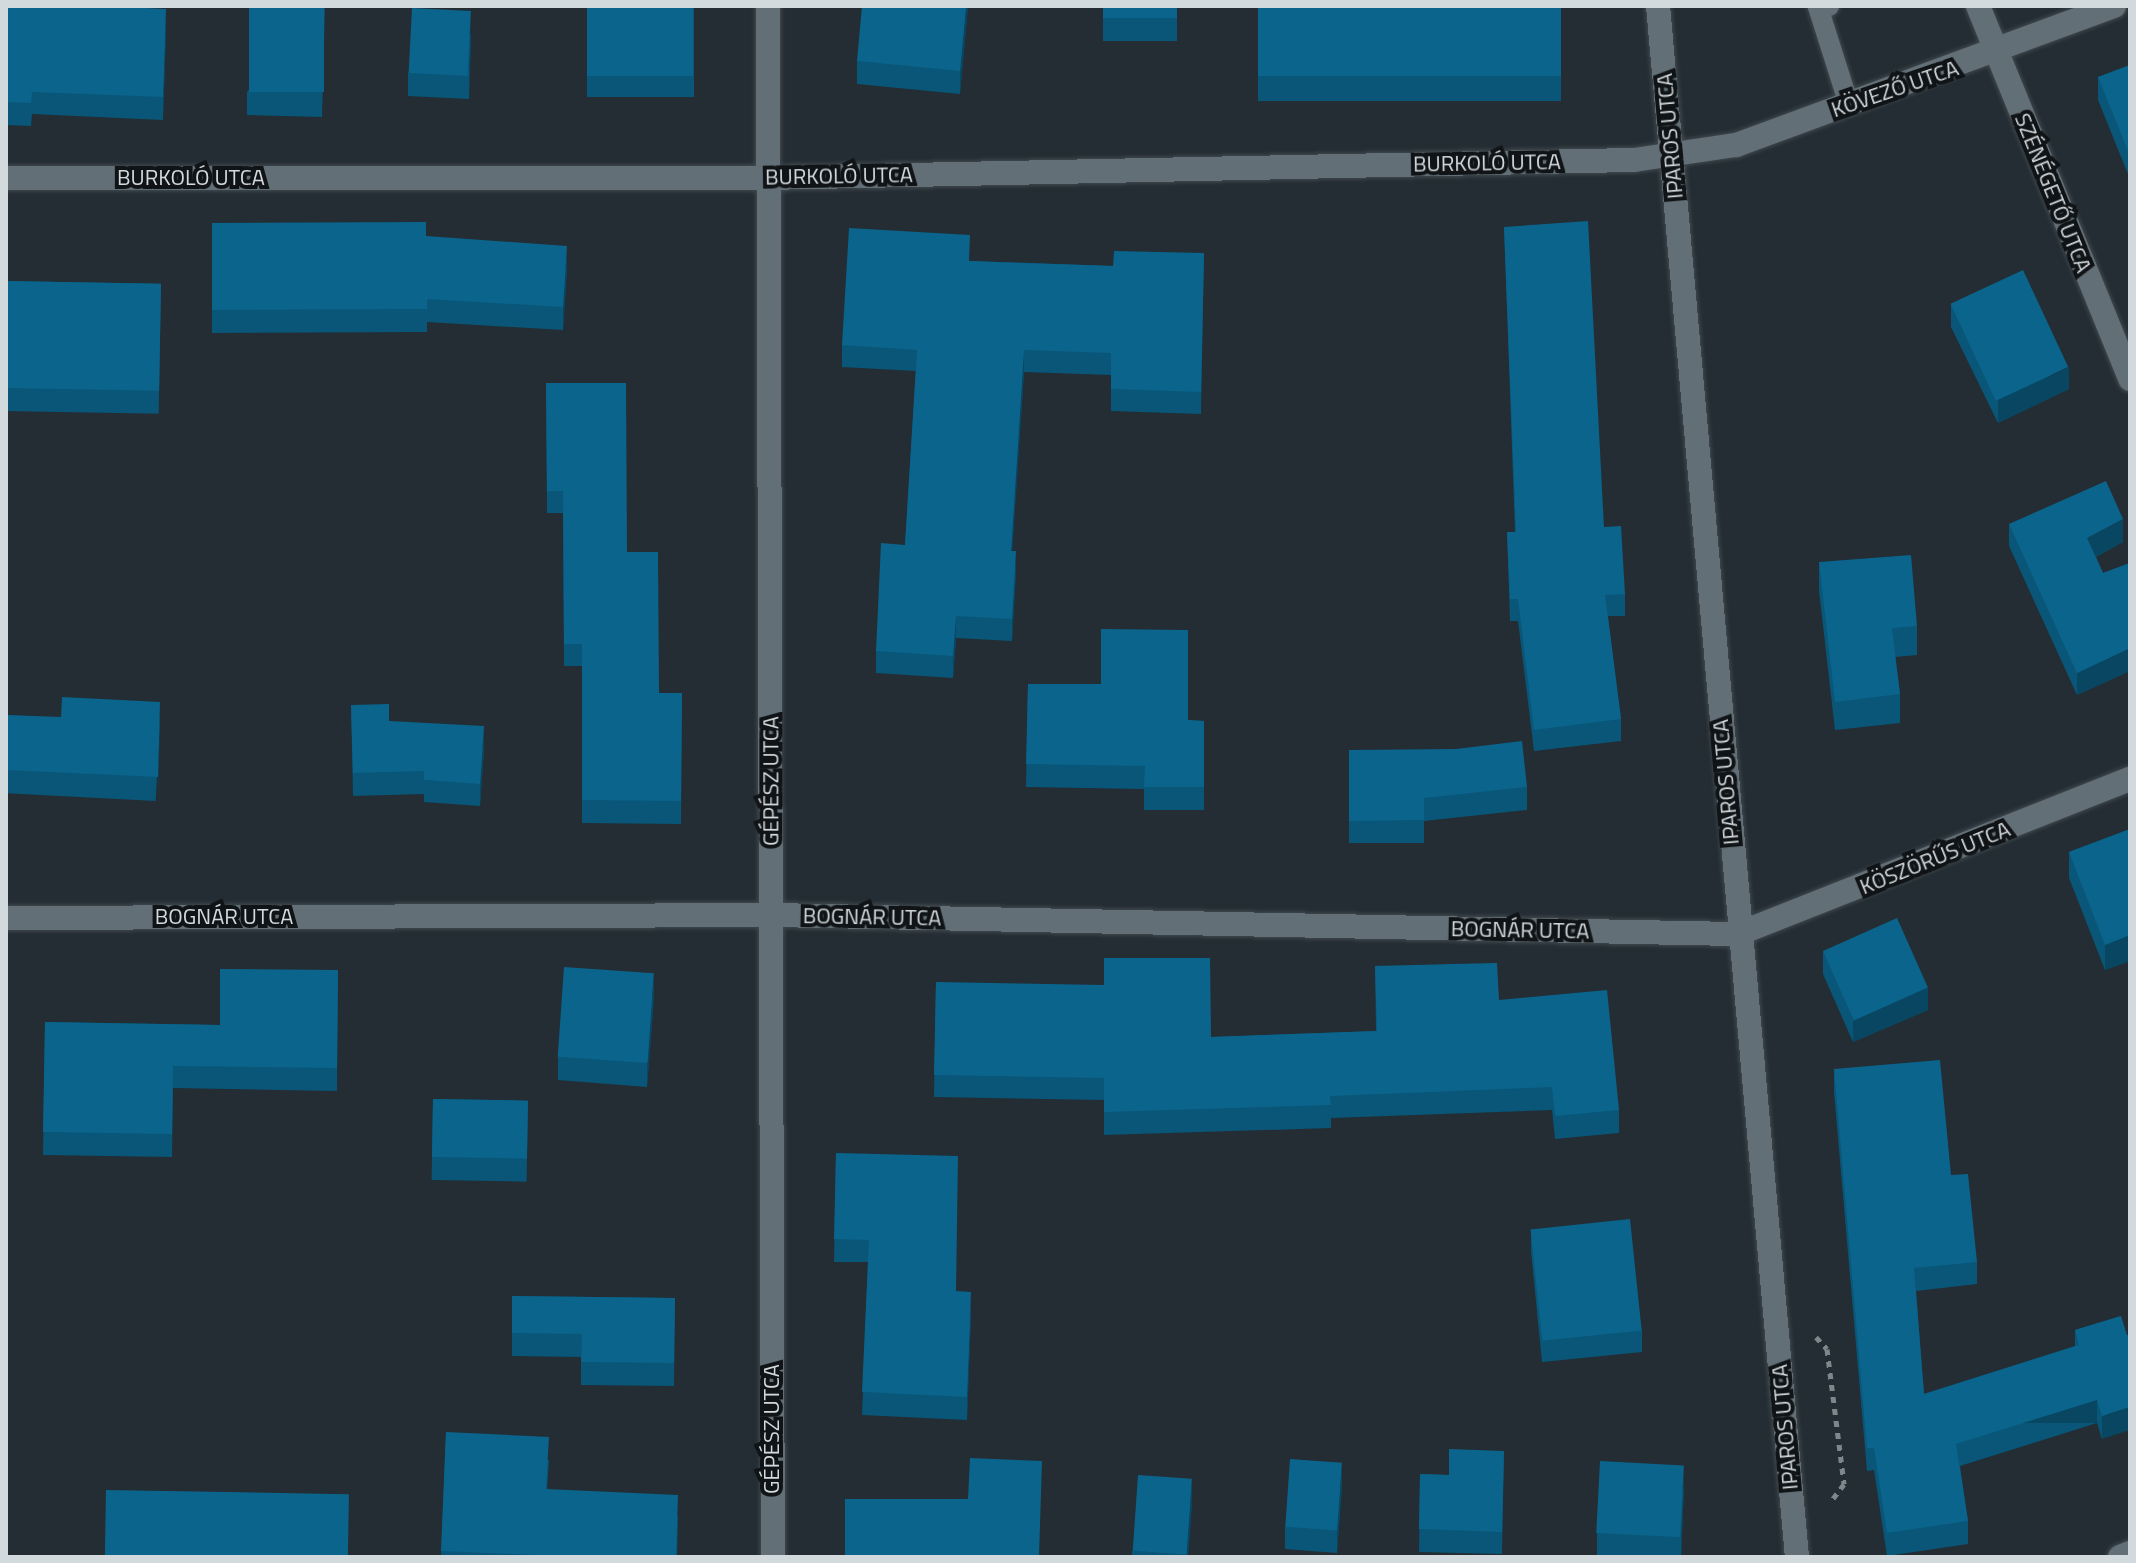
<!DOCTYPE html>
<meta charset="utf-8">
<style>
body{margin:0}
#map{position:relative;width:2136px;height:1563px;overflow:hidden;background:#232d33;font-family:"Titillium Web",sans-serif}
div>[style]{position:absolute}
.path>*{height:5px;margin-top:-2.5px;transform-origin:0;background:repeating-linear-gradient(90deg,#7e878c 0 6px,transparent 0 12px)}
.roads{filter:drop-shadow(0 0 2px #40484e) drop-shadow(0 0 2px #40484e)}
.lane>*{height:20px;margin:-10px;padding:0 10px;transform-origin:10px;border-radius:10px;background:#636f76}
.street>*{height:24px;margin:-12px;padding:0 12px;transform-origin:12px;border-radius:12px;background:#636f76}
.secondary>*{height:24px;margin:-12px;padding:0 12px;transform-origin:12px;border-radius:12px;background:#636f76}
.wall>*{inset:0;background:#095678;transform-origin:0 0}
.shaded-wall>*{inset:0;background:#084661;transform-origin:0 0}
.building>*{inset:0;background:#0b648b;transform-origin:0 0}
span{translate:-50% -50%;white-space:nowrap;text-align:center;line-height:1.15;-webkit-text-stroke:8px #101417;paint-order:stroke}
.street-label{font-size:22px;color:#d3dade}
.frame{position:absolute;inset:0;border:8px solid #d3dade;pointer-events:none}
</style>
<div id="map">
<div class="path">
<i style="left:1816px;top:1337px;width:16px;rotate:47deg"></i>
<i style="left:1827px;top:1349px;width:136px;rotate:82.8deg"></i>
<i style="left:1844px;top:1484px;width:21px;rotate:127deg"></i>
</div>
<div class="roads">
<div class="lane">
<i style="left:1829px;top:6px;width:11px;rotate:175deg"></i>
<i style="left:1818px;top:7px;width:103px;rotate:72.4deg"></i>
</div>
<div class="street">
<i style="left:768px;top:6px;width:1551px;rotate:89.82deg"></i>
<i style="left:1978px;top:6px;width:403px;rotate:67.8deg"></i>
<i style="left:6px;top:178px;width:759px"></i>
<i style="left:765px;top:178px;width:869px;rotate:-1.19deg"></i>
<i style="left:1634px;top:160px;width:103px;rotate:-8.4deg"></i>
<i style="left:1736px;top:145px;width:403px;rotate:-20.2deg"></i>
<i style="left:6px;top:918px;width:766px;rotate:-0.22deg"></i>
<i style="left:772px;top:915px;width:966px;rotate:1.13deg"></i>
<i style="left:1738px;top:934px;width:422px;rotate:-21.6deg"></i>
<i style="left:2120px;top:1557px;width:11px;rotate:-22deg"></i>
</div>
<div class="secondary">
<i style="left:1658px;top:6px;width:1557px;rotate:84.88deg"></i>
</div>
</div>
<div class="wall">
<i style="clip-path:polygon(6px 6px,166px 31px,163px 120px,32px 114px,31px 126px,6px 125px)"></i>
<i style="clip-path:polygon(325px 6px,322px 117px,247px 115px,247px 92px)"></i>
<i style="left:587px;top:6px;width:107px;height:91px"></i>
<i style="clip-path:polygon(968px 6px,960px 94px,857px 84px,857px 61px)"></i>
<i style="left:1103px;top:6px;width:74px;height:35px"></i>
<i style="left:1258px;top:6px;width:303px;height:95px"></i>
<i style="clip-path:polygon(471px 34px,469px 99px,408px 96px,408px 73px)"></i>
<i style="clip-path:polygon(2130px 65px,2130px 179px,2098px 100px,2098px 77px)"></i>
<i style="clip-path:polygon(212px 223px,426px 236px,567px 268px,563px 330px,427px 322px,427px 332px,212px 333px)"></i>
<i style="clip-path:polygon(1504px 227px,1625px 594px,1625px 616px,1608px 616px,1621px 719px,1621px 741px,1534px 751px,1518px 621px,1510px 621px,1507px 532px,1515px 532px)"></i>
<i style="clip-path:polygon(1204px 253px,1201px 414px,1111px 411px,1111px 375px,1024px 372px,1012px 551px,1016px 573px,1012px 641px,956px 638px,953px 678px,876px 673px,876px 651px,905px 545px,916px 371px,842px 367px,842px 345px,970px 261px,1113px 266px)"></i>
<i style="left:6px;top:281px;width:155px;height:130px;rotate:1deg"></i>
<i style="clip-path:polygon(1951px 304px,2069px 389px,1998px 423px,1951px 327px)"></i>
<i style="clip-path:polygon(546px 383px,627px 552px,659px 693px,682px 693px,681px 824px,582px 823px,582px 666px,564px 666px,563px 513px,547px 513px)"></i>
<i style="clip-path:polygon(2009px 524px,2123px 542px,2096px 557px,2103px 573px,2130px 563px,2130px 671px,2077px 695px,2009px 546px)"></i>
<i style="clip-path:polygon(1819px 562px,1917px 626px,1917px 655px,1895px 657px,1900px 694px,1900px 723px,1835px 730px,1819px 591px)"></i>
<i style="clip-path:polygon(1028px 684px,1188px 720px,1204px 721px,1204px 810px,1144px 810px,1144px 789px,1026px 787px)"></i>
<i style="clip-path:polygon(351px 705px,389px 721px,484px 749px,480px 806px,424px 802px,424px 794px,353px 796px)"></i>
<i style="left:6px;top:715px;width:154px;height:78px;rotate:3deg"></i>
<i style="clip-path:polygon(1349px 750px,1527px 787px,1527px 810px,1424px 821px,1424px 843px,1349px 843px)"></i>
<i style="clip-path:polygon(2130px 829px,2130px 961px,2105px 970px,2069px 878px,2069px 852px)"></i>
<i style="clip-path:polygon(1823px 951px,1928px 1010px,1853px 1042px,1823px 974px)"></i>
<i style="clip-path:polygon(1375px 966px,1499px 1000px,1619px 1110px,1619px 1133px,1555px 1139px,1552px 1110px,1331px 1118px,1331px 1128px,1104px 1135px,1104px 1100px,934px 1097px,936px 982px,1211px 1037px,1376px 1031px)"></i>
<i style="clip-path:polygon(338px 970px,337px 1091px,173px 1088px,172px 1157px,43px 1155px,45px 1022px,220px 1025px)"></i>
<i style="clip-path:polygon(654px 997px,647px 1087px,558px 1080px,558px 1057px)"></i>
<i style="clip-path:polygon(1834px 1069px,1951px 1175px,1977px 1262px,1977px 1284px,1916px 1291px,1924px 1394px,2075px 1346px,2075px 1330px,2121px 1316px,2102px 1439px,2097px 1423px,1960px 1466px,1968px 1521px,1968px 1544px,1887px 1556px,1874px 1470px,1867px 1471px,1834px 1092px)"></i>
<i style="left:433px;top:1099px;width:95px;height:81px;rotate:1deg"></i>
<i style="clip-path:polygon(836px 1153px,956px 1291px,971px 1315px,967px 1420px,862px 1415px,868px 1262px,834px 1262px)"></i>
<i style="clip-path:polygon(1531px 1229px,1642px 1330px,1642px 1352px,1542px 1362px,1531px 1251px)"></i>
<i style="clip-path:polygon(512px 1296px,675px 1298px,674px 1386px,581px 1385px,581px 1357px,512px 1356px)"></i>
<i style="clip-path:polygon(446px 1432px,549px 1460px,547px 1489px,678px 1517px,677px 1557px,441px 1557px)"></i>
<i style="clip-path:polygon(1504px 1451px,1502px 1554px,1419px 1552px,1420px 1474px,1449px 1475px)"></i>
<i style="clip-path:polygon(1342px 1486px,1337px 1553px,1285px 1549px,1285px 1527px)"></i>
<i style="clip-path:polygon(1684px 1488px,1681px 1557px,1597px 1556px,1597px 1533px)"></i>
<i style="clip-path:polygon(1192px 1502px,1188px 1557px,1132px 1557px,1132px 1551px)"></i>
</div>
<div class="shaded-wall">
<i style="clip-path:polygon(966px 6px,968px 6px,960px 94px,960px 71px)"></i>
<i style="clip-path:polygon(166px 9px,166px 31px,163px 120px,163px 97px)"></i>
<i style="clip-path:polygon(471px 11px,471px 34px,469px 99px,469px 77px)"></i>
<i style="clip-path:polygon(567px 246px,567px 268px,563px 330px,563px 307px)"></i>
<i style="clip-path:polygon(1024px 350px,1024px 372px,1011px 572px,1011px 551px)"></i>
<i style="clip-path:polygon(2069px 367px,2069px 389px,1998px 423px,1998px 400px)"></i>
<i style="clip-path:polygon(2123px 519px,2123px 542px,2087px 561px,2087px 538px)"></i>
<i style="clip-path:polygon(1016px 551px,1016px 573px,1012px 641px,1012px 619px)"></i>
<i style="clip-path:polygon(956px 616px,956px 638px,953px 678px,953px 656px)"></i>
<i style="clip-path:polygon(2130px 648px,2130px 671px,2077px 695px,2077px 673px)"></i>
<i style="clip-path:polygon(160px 702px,160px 724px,158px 800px,158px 777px)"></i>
<i style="clip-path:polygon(484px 726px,484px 749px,480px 806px,480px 784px)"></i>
<i style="clip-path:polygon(2130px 935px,2130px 961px,2105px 970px,2105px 945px)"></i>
<i style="clip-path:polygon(654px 974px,654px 997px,647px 1087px,647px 1064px)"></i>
<i style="clip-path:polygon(1928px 987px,1928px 1010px,1853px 1042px,1853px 1020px)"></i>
<i style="clip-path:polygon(971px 1292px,971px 1315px,967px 1420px,967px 1397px)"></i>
<i style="left:2097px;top:1400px;width:23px;height:148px;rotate:90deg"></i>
<i style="clip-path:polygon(2130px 1407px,2130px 1430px,2102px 1439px,2102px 1416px)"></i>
<i style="clip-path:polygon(1342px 1463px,1342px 1486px,1337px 1553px,1337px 1530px)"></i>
<i style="clip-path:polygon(1684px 1466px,1684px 1488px,1681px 1557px,1681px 1536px)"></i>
<i style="clip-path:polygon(1192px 1479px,1192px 1502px,1188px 1557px,1186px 1557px)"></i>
</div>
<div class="building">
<i style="clip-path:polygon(6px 6px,104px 6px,166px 9px,163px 97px,32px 92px,31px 103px,6px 102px)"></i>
<i style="left:249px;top:6px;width:75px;height:86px"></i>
<i style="left:587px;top:6px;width:106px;height:70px"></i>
<i style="clip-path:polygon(862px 6px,966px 6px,960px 71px,857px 61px)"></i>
<i style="left:1103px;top:6px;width:74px;height:12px"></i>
<i style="left:1258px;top:6px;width:303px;height:70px"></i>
<i style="left:412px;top:8px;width:59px;height:65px;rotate:3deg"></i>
<i style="clip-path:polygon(2130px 65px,2130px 156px,2098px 77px)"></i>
<i style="clip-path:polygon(1588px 221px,1604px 527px,1621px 526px,1625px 594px,1605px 595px,1621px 719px,1534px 730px,1518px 599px,1510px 599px,1507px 532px,1516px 532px,1504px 227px)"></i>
<i style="clip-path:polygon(426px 222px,426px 236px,567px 246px,563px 307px,427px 299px,427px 309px,212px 310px,212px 223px)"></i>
<i style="clip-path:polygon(849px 228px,970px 235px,969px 261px,1113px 266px,1114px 251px,1204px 253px,1201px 392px,1111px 389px,1111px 353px,1024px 350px,1011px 551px,1016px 551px,1012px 619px,956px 616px,953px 656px,876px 651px,881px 543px,905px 545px,917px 350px,842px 345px)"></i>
<i style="left:2023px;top:270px;width:107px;height:80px;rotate:65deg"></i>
<i style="left:6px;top:281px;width:155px;height:107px;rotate:1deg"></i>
<i style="clip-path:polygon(546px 383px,626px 383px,627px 552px,658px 552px,659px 693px,682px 693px,681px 801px,582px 800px,582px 644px,564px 644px,563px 491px,547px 491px)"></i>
<i style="clip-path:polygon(2106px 481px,2123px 519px,2087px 538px,2103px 573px,2130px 563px,2130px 648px,2077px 673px,2009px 524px)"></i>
<i style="clip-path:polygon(1911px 555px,1917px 626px,1892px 628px,1900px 694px,1835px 702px,1819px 562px)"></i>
<i style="clip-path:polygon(1101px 629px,1188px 630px,1188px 720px,1204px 721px,1204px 787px,1144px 787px,1145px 766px,1026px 764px,1028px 684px,1101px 684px)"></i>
<i style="clip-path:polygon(62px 697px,160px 702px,158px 777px,6px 770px,6px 715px,61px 717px)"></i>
<i style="clip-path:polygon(389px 704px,389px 721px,484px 726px,480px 784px,424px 780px,424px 771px,353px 773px,351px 705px)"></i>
<i style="clip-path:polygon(1522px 741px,1527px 787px,1424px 798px,1424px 820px,1349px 821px,1349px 750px,1456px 749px)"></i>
<i style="clip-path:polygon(2130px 829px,2130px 935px,2105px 945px,2069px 852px)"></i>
<i style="left:1897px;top:918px;width:76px;height:81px;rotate:66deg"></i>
<i style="clip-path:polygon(1104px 958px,1210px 958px,1211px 1037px,1377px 1031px,1375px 966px,1497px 963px,1499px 1000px,1607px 990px,1619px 1110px,1555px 1116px,1552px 1087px,1330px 1096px,1331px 1105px,1104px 1112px,1104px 1078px,934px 1075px,936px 982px,1104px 985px)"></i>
<i style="left:564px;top:967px;width:90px;height:90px;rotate:4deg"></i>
<i style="clip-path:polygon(220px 969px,338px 970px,337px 1068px,173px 1066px,172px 1134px,43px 1132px,45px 1022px,220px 1025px)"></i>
<i style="clip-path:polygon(1940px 1060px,1951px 1175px,1968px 1174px,1977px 1262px,1914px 1268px,1924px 1394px,2079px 1345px,2075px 1330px,2121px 1316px,2127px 1335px,2130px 1335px,2130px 1407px,2102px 1416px,2097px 1400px,1956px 1444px,1968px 1521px,1887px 1533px,1874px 1448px,1867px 1448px,1834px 1069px)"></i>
<i style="left:433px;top:1099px;width:95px;height:58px;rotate:1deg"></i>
<i style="clip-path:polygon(836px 1153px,958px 1156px,956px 1291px,971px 1292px,967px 1397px,862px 1392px,869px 1240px,834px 1239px)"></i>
<i style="left:1630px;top:1219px;width:112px;height:100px;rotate:84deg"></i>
<i style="clip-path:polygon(512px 1296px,675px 1298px,674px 1363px,581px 1362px,582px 1334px,512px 1333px)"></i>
<i style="clip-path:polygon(446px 1432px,549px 1437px,546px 1489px,678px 1495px,676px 1557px,585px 1557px,441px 1551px)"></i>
<i style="clip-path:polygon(1449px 1449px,1504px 1451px,1502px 1532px,1419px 1529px,1420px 1474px,1449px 1475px)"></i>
<i style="clip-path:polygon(970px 1458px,1042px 1461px,1039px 1557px,845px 1557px,845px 1499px,968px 1499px)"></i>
<i style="left:1290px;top:1459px;width:52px;height:68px;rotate:4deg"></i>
<i style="left:1600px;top:1461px;width:84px;height:72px;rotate:3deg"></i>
<i style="left:1138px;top:1475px;width:54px;height:76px;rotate:4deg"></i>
<i style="left:106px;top:1490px;width:243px;height:67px;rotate:1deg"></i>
</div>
<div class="street-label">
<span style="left:1895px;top:89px;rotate:-19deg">KÖVEZŐ UTCA</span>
<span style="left:1670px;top:136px;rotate:-95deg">IPAROS UTCA</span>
<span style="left:1487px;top:163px;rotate:-1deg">BURKOLÓ UTCA</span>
<span style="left:839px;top:176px;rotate:-1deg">BURKOLÓ UTCA</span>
<span style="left:191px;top:178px">BURKOLÓ UTCA</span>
<span style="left:2053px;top:193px;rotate:68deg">SZÉNÉGETŐ UTCA</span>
<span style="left:771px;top:781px;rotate:-90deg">GÉPÉSZ UTCA</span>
<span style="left:1726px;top:782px;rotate:-95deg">IPAROS UTCA</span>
<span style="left:1935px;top:858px;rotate:-22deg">KÖSZÖRŰS UTCA</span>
<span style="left:224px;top:917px">BOGNÁR UTCA</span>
<span style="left:872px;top:917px;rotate:1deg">BOGNÁR UTCA</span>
<span style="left:1520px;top:930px;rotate:1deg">BOGNÁR UTCA</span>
<span style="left:1785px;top:1427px;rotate:-95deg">IPAROS UTCA</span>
<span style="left:772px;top:1429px;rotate:-90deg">GÉPÉSZ UTCA</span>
</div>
<div class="frame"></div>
</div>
